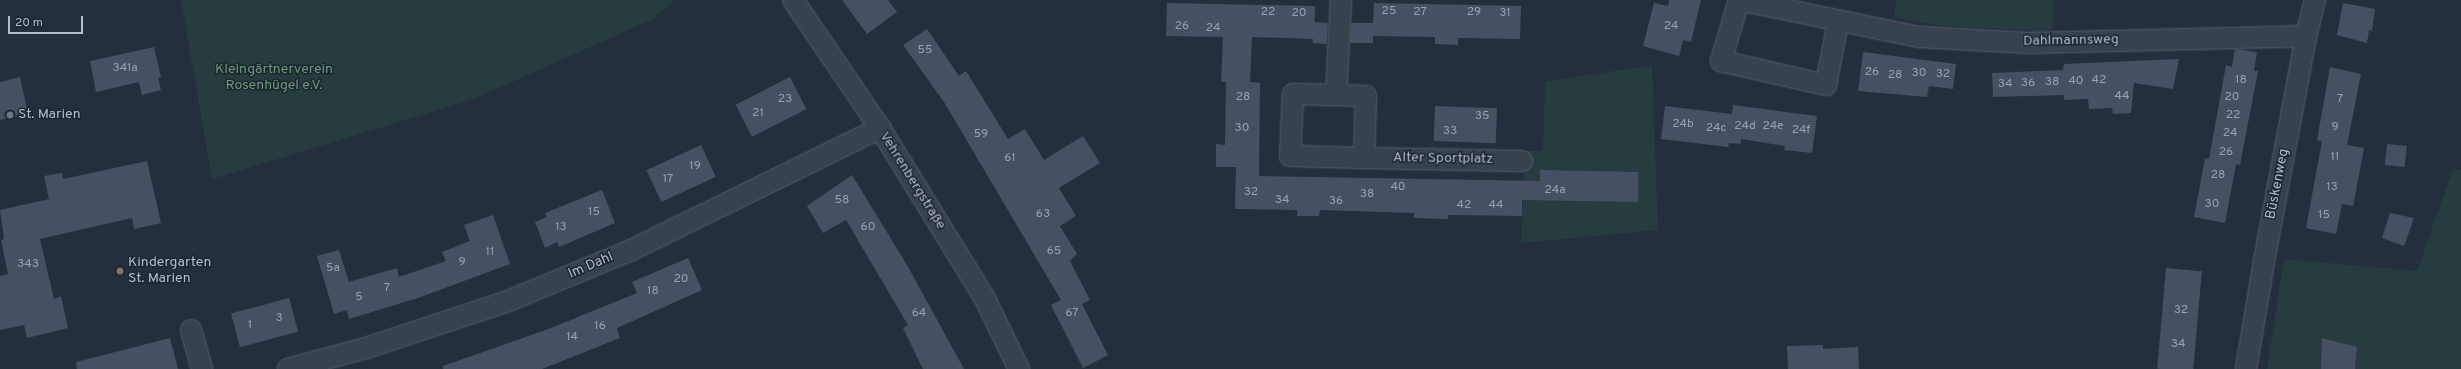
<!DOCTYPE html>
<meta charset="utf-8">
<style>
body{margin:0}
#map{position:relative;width:2461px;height:369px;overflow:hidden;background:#242f3e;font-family:Overpass,sans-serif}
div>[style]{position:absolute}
.green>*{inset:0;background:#263c3f}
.building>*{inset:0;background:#455162;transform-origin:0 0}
.roads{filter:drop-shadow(0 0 1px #565f6c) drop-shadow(0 0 1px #565f6c)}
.minor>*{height:20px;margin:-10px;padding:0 10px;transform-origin:10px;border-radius:10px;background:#38414e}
.dots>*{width:11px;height:11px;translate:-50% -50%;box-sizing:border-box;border:2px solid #1d2633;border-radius:50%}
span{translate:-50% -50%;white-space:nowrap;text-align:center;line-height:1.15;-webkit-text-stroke:3px #1d2633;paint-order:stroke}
.number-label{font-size:12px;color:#98a1af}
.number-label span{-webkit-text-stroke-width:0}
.street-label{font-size:14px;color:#b4bcc9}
.park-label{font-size:14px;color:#6b9a76}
.poi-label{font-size:14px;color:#b4bcc9}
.left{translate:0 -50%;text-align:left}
.scale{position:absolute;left:8px;top:16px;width:75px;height:18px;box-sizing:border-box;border:2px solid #b4bcc9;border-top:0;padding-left:5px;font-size:12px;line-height:14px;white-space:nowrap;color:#b4bcc9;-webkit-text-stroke:3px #1d2633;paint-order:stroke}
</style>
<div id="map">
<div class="green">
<i style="clip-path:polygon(181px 0,675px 0,653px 19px,474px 99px,212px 179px)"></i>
<i style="clip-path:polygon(1897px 0,2054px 0,2053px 22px,2052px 30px,2041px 31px,1942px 26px,1895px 18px,1894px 12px)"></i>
<i style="clip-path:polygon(1652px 65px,1658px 230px,1521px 243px,1525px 151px,1543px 151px,1545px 82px)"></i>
<i style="clip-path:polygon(2453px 169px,2461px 170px,2461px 369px,2267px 369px,2284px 259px,2417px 271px)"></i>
</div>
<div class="building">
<i style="clip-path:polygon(842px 0,888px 0,897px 12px,867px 34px)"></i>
<i style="clip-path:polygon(1669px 0,1701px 0,1691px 42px,1683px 40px,1679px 56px,1643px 46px,1654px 3px,1668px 6px)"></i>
<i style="clip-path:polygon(1167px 3px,1315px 6px,1314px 39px,1252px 37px,1250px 82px,1260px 83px,1259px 176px,1540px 181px,1540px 170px,1638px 172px,1638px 202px,1522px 200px,1522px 216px,1448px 215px,1448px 219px,1414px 218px,1414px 213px,1320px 210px,1319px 216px,1297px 216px,1297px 210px,1235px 209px,1236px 167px,1216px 167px,1216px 144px,1225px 145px,1226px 82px,1221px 82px,1223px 37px,1166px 36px)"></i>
<i style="clip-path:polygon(1374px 3px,1521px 6px,1520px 39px,1458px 38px,1458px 45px,1435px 44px,1435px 37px,1373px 36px,1373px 43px,1350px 43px,1351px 23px,1373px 23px)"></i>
<i style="clip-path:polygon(2343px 3px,2375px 9px,2372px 31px,2369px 30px,2367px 43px,2337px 35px)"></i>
<i style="left:1314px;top:22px;width:14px;height:21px;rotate:4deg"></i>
<i style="clip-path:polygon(927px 29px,959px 76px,966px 71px,1008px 139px,1025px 129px,1044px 160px,1083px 136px,1100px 163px,1059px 188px,1076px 216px,1060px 226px,1077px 254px,1070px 261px,1090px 300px,1082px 304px,1108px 355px,1083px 368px,1051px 305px,1061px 300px,944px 102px,903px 45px)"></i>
<i style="clip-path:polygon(154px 47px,161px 77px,158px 78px,161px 90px,142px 95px,139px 82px,96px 92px,90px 61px)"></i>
<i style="clip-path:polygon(2235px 49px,2257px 52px,2254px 71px,2258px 71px,2240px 165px,2236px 164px,2225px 223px,2194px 217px,2205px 158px,2209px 159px,2226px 65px,2232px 67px)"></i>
<i style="clip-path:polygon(1863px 52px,1956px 64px,1953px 89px,1929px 86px,1927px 97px,1858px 91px)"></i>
<i style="clip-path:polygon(2179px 59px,2173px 89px,2134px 83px,2131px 113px,2113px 114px,2112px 108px,2089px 109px,2088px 99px,2064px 100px,2064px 95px,1993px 97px,1992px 73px,2063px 70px,2064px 64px)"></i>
<i style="clip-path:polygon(2330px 67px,2361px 74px,2347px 145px,2364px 148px,2353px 206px,2342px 204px,2336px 234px,2306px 228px,2322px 141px,2317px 140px)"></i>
<i style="clip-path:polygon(20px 77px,28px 114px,0 120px,0 82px)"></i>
<i style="left:790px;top:77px;width:36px;height:61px;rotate:63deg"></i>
<i style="clip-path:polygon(1733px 105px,1817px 116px,1812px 153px,1784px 150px,1785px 146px,1741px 139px,1741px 144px,1729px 143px,1728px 147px,1661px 139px,1665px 106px,1732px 114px)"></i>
<i style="left:1435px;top:106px;width:62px;height:35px;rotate:2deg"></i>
<i style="left:2387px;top:144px;width:20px;height:21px;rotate:6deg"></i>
<i style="left:701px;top:145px;width:35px;height:60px;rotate:65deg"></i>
<i style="clip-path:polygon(147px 161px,161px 223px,134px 229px,132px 218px,40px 239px,54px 299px,61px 296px,68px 328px,27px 338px,24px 325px,0 330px,0 276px,8px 274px,1px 240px,4px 239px,0 210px,49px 199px,44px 176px,62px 173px,63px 179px)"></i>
<i style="clip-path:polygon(852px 175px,907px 265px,964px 369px,923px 369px,903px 328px,908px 325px,846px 220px,823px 233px,807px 206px)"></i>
<i style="clip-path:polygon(602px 190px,615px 223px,559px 247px,557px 242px,545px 248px,535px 222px,547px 217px,545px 213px)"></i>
<i style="clip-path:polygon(2390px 213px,2414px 218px,2404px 246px,2382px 238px)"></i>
<i style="clip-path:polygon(493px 215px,510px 264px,418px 298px,349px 319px,347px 310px,334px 314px,317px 256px,339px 250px,349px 282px,397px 268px,399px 277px,446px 261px,442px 252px,470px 241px,464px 225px)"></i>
<i style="clip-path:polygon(688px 258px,702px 290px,617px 328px,620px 338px,542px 369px,443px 369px,443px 366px,551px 328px,637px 293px,632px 282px)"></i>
<i style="left:2166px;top:268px;width:36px;height:101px;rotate:5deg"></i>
<i style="left:289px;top:298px;width:35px;height:60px;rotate:75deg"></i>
<i style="clip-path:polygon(170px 338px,178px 369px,77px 369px,76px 362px)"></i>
<i style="clip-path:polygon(2322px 338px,2357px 347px,2355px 369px,2321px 369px)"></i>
<i style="clip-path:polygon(1823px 345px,1823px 349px,1858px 347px,1859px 369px,1788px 369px,1787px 346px)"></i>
</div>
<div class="roads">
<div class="minor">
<i style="left:793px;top:0;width:155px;rotate:55.8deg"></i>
<i style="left:880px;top:128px;width:201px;rotate:58.4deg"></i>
<i style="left:985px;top:299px;width:78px;rotate:64.1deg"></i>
<i style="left:1739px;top:0;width:185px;rotate:11.6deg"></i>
<i style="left:1920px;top:37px;width:108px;rotate:3.2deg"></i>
<i style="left:2028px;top:43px;width:278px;rotate:-1.4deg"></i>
<i style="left:1739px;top:0;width:64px;rotate:106.4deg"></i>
<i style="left:1721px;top:61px;width:108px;rotate:12.9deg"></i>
<i style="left:1826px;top:85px;width:64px;rotate:-79.2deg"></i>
<i style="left:1293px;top:94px;width:73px;rotate:1.6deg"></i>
<i style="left:1366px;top:96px;width:62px;rotate:91.8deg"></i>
<i style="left:1364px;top:158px;width:74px;rotate:-178.5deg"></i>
<i style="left:1290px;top:156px;width:62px;rotate:-87.2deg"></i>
<i style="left:1336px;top:95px;width:95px;rotate:-87deg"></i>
<i style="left:1364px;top:158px;width:158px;rotate:1.1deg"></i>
<i style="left:191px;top:330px;width:41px;rotate:74.2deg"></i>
<i style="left:288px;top:369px;width:81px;rotate:-15.1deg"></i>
<i style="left:366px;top:348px;width:147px;rotate:-18.2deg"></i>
<i style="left:506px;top:302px;width:133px;rotate:-22.5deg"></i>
<i style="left:629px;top:251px;width:280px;rotate:-26.1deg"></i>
<i style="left:2246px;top:369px;width:109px;rotate:-80.5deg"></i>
<i style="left:2264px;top:261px;width:229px;rotate:-79.4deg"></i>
<i style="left:2306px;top:36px;width:37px;rotate:-76deg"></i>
</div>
</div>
<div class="dots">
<i style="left:10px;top:115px;background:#6b7280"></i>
<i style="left:120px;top:271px;background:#8d6e63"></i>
</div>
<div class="number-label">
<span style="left:1389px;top:12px">25</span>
<span style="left:1268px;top:13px">22</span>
<span style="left:1420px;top:13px">27</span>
<span style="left:1474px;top:13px">29</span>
<span style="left:1299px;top:14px">20</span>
<span style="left:1505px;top:14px">31</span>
<span style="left:1182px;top:27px">26</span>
<span style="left:1671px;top:27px">24</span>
<span style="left:1213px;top:29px">24</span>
<span style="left:925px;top:51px">55</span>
<span style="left:125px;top:69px">341a</span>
<span style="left:1872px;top:73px">26</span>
<span style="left:1919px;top:74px">30</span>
<span style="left:1943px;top:75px">32</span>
<span style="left:1895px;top:76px">28</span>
<span style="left:2099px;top:81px">42</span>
<span style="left:2241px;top:81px">18</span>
<span style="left:2076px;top:82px">40</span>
<span style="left:2052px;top:83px">38</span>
<span style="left:2028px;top:84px">36</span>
<span style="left:2005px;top:85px">34</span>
<span style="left:2122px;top:97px">44</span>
<span style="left:1243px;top:98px">28</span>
<span style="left:2232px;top:98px">20</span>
<span style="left:785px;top:100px">23</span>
<span style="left:2340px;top:100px">7</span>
<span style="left:758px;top:114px">21</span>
<span style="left:2233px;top:116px">22</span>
<span style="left:1482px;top:117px">35</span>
<span style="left:1683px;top:125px">24b</span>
<span style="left:1745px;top:127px">24d</span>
<span style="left:1773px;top:127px">24e</span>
<span style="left:2335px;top:128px">9</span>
<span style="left:1242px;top:129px">30</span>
<span style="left:1716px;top:129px">24c</span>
<span style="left:1801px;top:131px">24f</span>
<span style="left:1450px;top:132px">33</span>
<span style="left:2230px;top:134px">24</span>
<span style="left:981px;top:135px">59</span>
<span style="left:2226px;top:153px">26</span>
<span style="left:2335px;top:158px">11</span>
<span style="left:1010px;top:159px">61</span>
<span style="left:695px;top:167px">19</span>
<span style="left:2218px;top:176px">28</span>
<span style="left:668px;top:180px">17</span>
<span style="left:1398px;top:188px">40</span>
<span style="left:2332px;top:188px">13</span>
<span style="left:1555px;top:191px">24a</span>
<span style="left:1251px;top:193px">32</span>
<span style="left:1367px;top:195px">38</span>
<span style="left:842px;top:201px">58</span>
<span style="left:1282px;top:201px">34</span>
<span style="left:1336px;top:202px">36</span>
<span style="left:2212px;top:205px">30</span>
<span style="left:1464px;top:206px">42</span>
<span style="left:1496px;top:206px">44</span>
<span style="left:594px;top:213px">15</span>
<span style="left:1043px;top:215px">63</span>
<span style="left:2324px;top:216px">15</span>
<span style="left:561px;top:228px">13</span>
<span style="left:868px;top:228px">60</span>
<span style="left:1054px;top:252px">65</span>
<span style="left:490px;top:253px">11</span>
<span style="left:462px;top:263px">9</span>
<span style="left:28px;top:265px">343</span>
<span style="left:333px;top:269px">5a</span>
<span style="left:681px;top:280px">20</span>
<span style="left:387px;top:289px">7</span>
<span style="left:653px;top:292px">18</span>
<span style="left:359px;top:298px">5</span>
<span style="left:2181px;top:311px">32</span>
<span style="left:919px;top:314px">64</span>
<span style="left:1072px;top:314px">67</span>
<span style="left:279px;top:319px">3</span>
<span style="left:250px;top:326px">1</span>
<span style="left:600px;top:327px">16</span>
<span style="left:572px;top:338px">14</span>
<span style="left:2178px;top:345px">34</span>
</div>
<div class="street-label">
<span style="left:2071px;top:41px;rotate:-1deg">Dahlmannsweg</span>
<span style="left:1443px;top:159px;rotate:1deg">Alter Sportplatz</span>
<span style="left:912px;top:181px;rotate:58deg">Vehrenbergstraße</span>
<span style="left:2278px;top:184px;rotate:-79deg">Büskenweg</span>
<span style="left:591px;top:266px;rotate:-23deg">Im Dahl</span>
</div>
<div class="park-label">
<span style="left:274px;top:78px">Kleingärtnerverein<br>Rosenhügel e.V.</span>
</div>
<div class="poi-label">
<span class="left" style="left:18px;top:115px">St. Marien</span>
<span class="left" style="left:128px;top:271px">Kindergarten<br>St. Marien</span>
</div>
<div class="scale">20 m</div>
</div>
